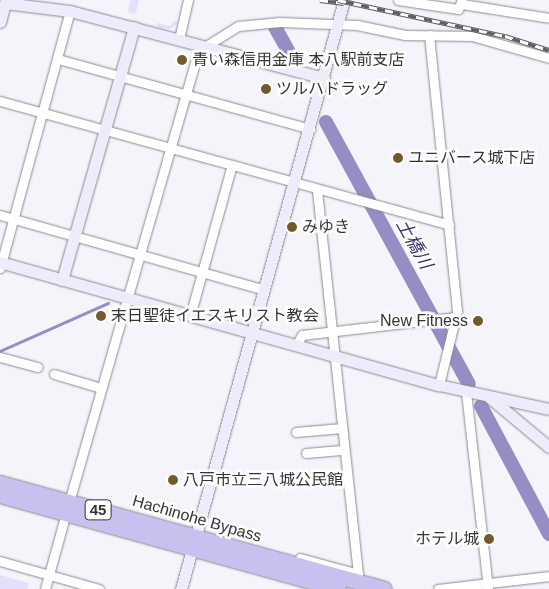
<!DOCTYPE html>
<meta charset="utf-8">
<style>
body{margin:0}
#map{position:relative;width:549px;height:589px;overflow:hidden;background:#f5f4fb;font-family:Arial,"Noto Sans JP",sans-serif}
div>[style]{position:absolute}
.green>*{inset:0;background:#e3dffc}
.stream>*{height:2.5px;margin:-1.25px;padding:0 1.25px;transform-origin:1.25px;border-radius:1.25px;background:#958dc3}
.river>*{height:14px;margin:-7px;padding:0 7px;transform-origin:7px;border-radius:7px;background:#958dc3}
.roads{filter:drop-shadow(0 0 1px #8b8a90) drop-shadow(0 0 1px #8b8a90)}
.street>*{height:9px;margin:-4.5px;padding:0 4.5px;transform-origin:4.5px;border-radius:4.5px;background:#fff}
.secondary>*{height:11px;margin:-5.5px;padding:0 5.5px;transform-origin:5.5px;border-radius:5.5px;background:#eeecfa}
.highway>*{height:15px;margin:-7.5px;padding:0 7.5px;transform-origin:7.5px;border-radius:7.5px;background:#c7c1ef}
.rail>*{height:4.5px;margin-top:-2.25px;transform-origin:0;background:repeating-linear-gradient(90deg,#fff 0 8px,#5e5e61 0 16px);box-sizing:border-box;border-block:1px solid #5e5e61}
.dots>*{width:14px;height:14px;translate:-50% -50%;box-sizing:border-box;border:2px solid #fff;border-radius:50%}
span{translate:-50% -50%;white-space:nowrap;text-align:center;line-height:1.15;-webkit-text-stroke:5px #fff;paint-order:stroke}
.shield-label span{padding:1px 4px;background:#fff;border:1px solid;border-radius:4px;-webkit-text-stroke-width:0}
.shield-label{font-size:15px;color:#343436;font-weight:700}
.poi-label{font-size:16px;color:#343436}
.left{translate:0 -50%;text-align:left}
.right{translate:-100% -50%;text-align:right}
.street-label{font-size:16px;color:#343436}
.water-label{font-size:18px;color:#3c2d6e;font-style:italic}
</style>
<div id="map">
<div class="green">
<i style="clip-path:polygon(130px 0,139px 0,136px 12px,134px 14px,128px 12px)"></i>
<i style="clip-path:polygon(174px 21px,178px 22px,177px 24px,170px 29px,157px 27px,157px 23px,170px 26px)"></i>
<i style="clip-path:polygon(0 575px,29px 583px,27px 589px,0 589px)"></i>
</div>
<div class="stream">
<i style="left:0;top:351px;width:118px;rotate:-24deg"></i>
</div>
<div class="river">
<i style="left:275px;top:27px;width:37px;rotate:61deg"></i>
<i style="left:326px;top:122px;width:298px;rotate:61.4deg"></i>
<i style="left:481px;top:406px;width:145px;rotate:62deg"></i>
</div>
<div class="roads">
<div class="street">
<i style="left:398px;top:0;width:61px;rotate:8.5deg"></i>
<i style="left:458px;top:9px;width:10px;rotate:-66deg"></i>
<i style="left:462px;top:4px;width:88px;rotate:9.1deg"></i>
<i style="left:429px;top:35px;width:277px;rotate:84.2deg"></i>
<i style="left:457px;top:311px;width:76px;rotate:103.7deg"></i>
<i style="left:179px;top:39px;width:40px;rotate:-77deg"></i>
<i style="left:206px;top:46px;width:38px;rotate:-32deg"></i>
<i style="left:238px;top:26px;width:42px;rotate:-5.4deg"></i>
<i style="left:280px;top:22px;width:77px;rotate:2.2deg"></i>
<i style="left:357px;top:25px;width:49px;rotate:11.8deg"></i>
<i style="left:405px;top:35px;width:67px;rotate:0.9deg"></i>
<i style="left:472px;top:36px;width:80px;rotate:15.9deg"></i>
<i style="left:58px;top:59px;width:262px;rotate:15.5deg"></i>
<i style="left:0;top:101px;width:466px;rotate:15.4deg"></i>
<i style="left:0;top:215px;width:275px;rotate:15.8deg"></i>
<i style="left:0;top:268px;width:266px;rotate:-74.8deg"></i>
<i style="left:190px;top:316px;width:157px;rotate:-74.5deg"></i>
<i style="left:296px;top:345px;width:12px;rotate:-59deg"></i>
<i style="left:302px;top:335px;width:155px;rotate:-6.7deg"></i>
<i style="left:0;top:357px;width:39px;rotate:15deg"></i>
<i style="left:54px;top:374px;width:49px;rotate:16.6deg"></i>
<i style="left:466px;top:392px;width:198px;rotate:83.6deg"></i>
<i style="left:296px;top:432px;width:46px;rotate:-5deg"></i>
<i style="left:306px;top:453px;width:38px;rotate:-5deg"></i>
<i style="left:69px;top:502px;width:475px;rotate:-74deg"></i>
<i style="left:300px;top:558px;width:60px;rotate:15.4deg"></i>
<i style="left:358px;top:574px;width:387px;rotate:-96.1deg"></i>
<i style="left:0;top:561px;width:103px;rotate:15.8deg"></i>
<i style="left:45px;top:589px;width:79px;rotate:-74.6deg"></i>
<i style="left:438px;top:589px;width:112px;rotate:-6.7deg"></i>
</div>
<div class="secondary">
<i style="left:5px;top:3px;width:65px;rotate:7deg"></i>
<i style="left:70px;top:11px;width:263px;rotate:14.8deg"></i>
<i style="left:0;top:22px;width:23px;rotate:-75deg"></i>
<i style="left:0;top:262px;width:456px;rotate:15.7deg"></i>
<i style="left:439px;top:385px;width:113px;rotate:12.3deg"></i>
<i style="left:62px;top:280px;width:263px;rotate:-74.1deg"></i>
<i style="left:489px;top:397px;width:78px;rotate:39.8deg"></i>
<i style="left:181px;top:589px;width:611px;rotate:-74.53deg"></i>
</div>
<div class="highway">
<i style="left:0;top:483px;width:398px;rotate:15.4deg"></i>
<i style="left:0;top:495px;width:351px;rotate:15.5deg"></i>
</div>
</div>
<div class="rail">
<i style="left:320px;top:0;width:24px;rotate:7deg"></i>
<i style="left:338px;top:0;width:171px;rotate:12.2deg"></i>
<i style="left:505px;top:36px;width:46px;rotate:17.7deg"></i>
</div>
<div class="dots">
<i style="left:182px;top:60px;background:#73592b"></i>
<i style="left:266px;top:89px;background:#73592b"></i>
<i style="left:398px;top:158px;background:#73592b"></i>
<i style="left:292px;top:227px;background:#73592b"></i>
<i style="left:101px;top:316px;background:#73592b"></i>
<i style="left:478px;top:321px;background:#73592b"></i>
<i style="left:173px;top:480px;background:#73592b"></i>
<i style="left:489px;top:539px;background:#73592b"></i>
</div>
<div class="shield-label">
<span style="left:98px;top:510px">45</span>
</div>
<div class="poi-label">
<span class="left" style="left:192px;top:60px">青い森信用金庫 本八駅前支店</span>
<span class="left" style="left:276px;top:89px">ツルハドラッグ</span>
<span class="left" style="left:408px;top:158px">ユニバース城下店</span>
<span class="left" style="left:302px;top:227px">みゆき</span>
<span class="left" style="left:111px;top:316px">末日聖徒イエスキリスト教会</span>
<span class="right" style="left:468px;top:321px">New Fitness</span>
<span class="left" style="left:183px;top:480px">八戸市立三八城公民館</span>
<span class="right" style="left:479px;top:539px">ホテル城</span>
</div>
<div class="street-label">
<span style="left:197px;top:519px;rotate:16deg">Hachinohe Bypass</span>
</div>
<div class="water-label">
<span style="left:414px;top:244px;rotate:61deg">土橋川</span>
</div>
</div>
